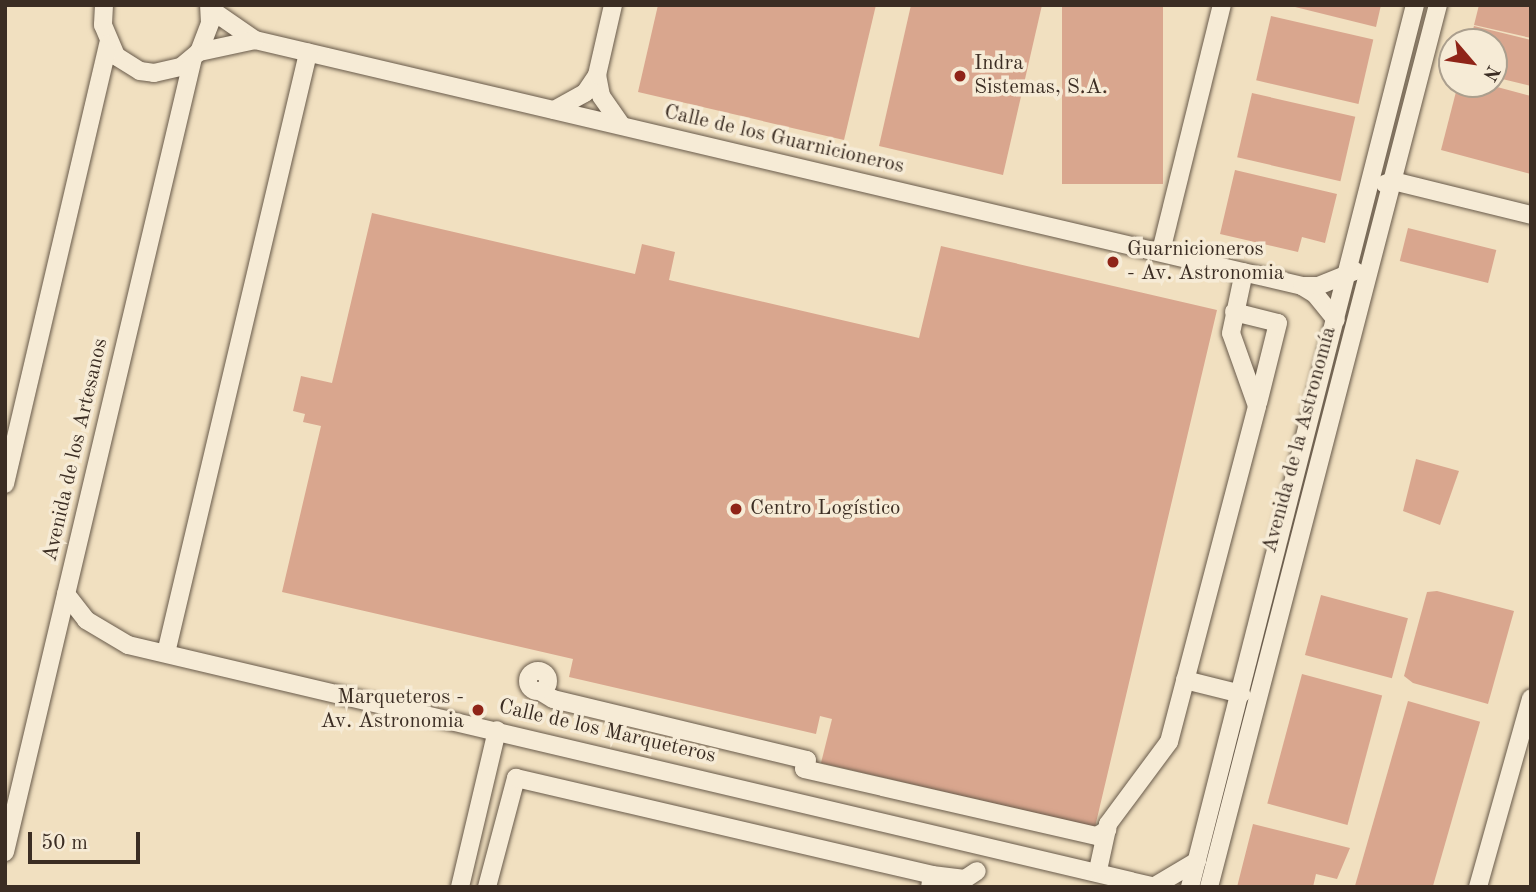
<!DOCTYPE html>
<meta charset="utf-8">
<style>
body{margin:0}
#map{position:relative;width:1536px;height:892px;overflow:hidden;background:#f1e0c0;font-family:"Old Standard TT",serif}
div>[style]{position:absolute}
.building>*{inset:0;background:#d9a68e;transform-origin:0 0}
.roads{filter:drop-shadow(0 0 2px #685a4a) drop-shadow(0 0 2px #685a4a)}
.minor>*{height:18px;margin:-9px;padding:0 9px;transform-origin:9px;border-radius:9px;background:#f6ebd6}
.minor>.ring{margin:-9px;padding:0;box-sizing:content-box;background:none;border:18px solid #f6ebd6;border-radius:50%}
.dots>*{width:19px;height:19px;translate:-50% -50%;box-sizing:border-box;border:4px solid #f6ebd6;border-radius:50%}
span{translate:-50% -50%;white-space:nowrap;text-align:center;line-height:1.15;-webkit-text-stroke:7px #f6ebd6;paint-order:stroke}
.poi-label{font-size:21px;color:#3b2d23}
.left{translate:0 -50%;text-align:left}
.right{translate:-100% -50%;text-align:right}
.street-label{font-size:21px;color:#3b2d23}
.frame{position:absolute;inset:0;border:7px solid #3b2d23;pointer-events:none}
.north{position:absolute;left:1438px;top:28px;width:70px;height:70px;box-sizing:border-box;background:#f6ebd6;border:2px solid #ab9f8e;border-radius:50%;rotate:119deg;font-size:19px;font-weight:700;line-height:28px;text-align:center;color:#3b2d23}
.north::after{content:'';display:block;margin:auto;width:24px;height:32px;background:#8f2418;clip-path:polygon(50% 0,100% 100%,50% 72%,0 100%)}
.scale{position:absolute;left:28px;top:832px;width:112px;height:32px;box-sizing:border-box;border:4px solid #3b2d23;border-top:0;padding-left:9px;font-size:21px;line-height:24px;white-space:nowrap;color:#3b2d23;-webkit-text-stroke:5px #f6ebd6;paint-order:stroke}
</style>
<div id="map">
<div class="building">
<i style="clip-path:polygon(658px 5px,876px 5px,844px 140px,638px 92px)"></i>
<i style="clip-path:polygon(911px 5px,1042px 5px,1003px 175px,879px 146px)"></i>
<i style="left:1062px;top:5px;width:101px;height:179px"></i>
<i style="clip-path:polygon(1287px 5px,1381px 5px,1376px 27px)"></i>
<i style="clip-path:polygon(1479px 5px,1531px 5px,1531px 38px,1474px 25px)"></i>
<i style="left:1271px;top:16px;width:105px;height:66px;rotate:13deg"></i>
<i style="clip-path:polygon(1474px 26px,1531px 40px,1531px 86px,1494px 77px,1494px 42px,1469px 42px)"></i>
<i style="clip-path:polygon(1458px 84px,1486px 84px,1531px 96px,1531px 174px,1441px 150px)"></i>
<i style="left:1252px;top:93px;width:106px;height:66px;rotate:13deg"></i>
<i style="clip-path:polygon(1235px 170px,1337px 194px,1325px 243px,1302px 237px,1298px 252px,1220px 234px)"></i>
<i style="clip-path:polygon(372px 213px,635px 274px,642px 244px,675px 252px,669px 280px,919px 338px,941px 246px,1217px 310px,1095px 827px,821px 763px,832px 719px,820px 716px,816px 734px,569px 677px,573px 659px,282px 592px,321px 426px,303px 422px,305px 414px,293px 411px,301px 376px,332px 383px)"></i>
<i style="left:1408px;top:228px;width:91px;height:34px;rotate:14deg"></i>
<i style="clip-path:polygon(1416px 459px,1459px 471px,1440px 525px,1403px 511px)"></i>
<i style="clip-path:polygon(1437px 591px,1514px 611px,1488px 704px,1413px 683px,1404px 676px,1427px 592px)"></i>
<i style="left:1321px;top:595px;width:90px;height:62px;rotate:15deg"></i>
<i style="left:1302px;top:674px;width:83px;height:134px;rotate:15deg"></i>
<i style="left:1408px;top:701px;width:75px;height:193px;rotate:16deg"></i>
<i style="clip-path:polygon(1253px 824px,1350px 848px,1337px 879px,1316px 874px,1313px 887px,1237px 887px)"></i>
</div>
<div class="roads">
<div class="minor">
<i style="left:104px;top:5px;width:20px;rotate:93deg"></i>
<i style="left:103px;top:25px;width:34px;rotate:67deg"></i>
<i style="left:116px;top:56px;width:28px;rotate:32deg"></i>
<i style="left:140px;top:71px;width:14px;rotate:8deg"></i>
<i style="left:154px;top:73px;width:28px;rotate:-13deg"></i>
<i style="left:181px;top:67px;width:23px;rotate:-40deg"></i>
<i style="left:199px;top:52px;width:31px;rotate:-69deg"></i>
<i style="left:210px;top:23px;width:18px;rotate:-93deg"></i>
<i style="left:210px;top:9px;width:55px;rotate:34.6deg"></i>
<i style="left:255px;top:40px;width:1076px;rotate:13.22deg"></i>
<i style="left:1302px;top:286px;width:15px;rotate:32deg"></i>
<i style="left:1315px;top:294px;width:33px;rotate:51deg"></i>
<i style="left:199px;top:52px;width:57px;rotate:-12.1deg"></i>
<i style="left:597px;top:75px;width:21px;rotate:79deg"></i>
<i style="left:601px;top:96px;width:35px;rotate:55deg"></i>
<i style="left:554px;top:110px;width:35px;rotate:-29deg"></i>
<i style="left:585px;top:93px;width:22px;rotate:-56deg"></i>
<i style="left:597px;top:75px;width:72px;rotate:-77.1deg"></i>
<i style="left:1385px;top:184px;width:9px;rotate:-21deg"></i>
<i style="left:1393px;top:181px;width:142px;rotate:13.8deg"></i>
<i style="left:1161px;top:251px;width:253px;rotate:-76.1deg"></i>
<i style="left:1302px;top:286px;width:16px"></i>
<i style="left:1318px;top:286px;width:40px;rotate:-22deg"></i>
<i style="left:1234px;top:312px;width:45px;rotate:14deg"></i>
<i style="left:1278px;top:323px;width:82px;rotate:104deg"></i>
<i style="left:5px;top:484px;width:452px;rotate:-76.8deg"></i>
<i style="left:66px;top:594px;width:33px;rotate:52deg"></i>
<i style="left:86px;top:620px;width:49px;rotate:30.8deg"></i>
<i style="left:128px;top:645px;width:1056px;rotate:13.25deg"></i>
<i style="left:166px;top:653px;width:617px;rotate:-76.68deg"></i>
<i class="ring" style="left:528px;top:671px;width:2px;height:2px"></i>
<i style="left:1185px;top:680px;width:58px;rotate:14deg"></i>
<i style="left:540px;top:691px;width:15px;rotate:32deg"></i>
<i style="left:553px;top:699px;width:261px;rotate:13.5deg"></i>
<i style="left:807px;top:760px;width:9px;rotate:108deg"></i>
<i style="left:804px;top:769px;width:301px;rotate:12.9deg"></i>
<i style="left:1097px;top:836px;width:12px;rotate:-31deg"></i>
<i style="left:5px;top:852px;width:816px;rotate:-76.68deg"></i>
<i style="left:1098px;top:870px;width:47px;rotate:-77.7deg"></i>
<i style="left:1108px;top:824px;width:102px;rotate:-53.4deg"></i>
<i style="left:1169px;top:742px;width:347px;rotate:-75.3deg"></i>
<i style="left:1257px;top:406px;width:77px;rotate:-109.6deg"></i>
<i style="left:1231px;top:333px;width:62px;rotate:-78deg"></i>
<i style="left:932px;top:875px;width:33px;rotate:7deg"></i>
<i style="left:965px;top:879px;width:14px;rotate:-34deg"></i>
<i style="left:1155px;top:886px;width:49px;rotate:-30.8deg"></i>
<i style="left:460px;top:887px;width:161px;rotate:-76.7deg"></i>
<i style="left:487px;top:887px;width:113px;rotate:-75.1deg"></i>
<i style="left:516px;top:778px;width:427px;rotate:13.1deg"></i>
<i style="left:932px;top:875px;width:12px;rotate:99deg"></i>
<i style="left:1190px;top:887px;width:910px;rotate:-75.69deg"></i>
<i style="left:1209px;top:887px;width:911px;rotate:-75.45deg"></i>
<i style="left:1478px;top:887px;width:196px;rotate:-74.3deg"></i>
</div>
</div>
<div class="dots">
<i style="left:960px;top:76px;background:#8f2418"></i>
<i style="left:1113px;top:262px;background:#8f2418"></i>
<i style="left:736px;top:509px;background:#8f2418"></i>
<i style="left:478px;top:710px;background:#8f2418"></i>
</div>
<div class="poi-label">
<span class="left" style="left:974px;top:76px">Indra<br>Sistemas, S.A.</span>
<span class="left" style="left:1127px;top:262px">Guarnicioneros<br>- Av. Astronomia</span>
<span class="left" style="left:750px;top:509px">Centro Logístico</span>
<span class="right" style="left:464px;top:710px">Marqueteros -<br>Av. Astronomia</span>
</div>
<div class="street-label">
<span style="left:784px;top:140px;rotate:13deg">Calle de los Guarnicioneros</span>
<span style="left:1300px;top:440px;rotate:-75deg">Avenida de la Astronomía</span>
<span style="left:76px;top:450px;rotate:-77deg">Avenida de los Artesanos</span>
<span style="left:607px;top:732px;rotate:13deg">Calle de los Marqueteros</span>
</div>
<div class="frame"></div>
<div class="north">N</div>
<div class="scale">50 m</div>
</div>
